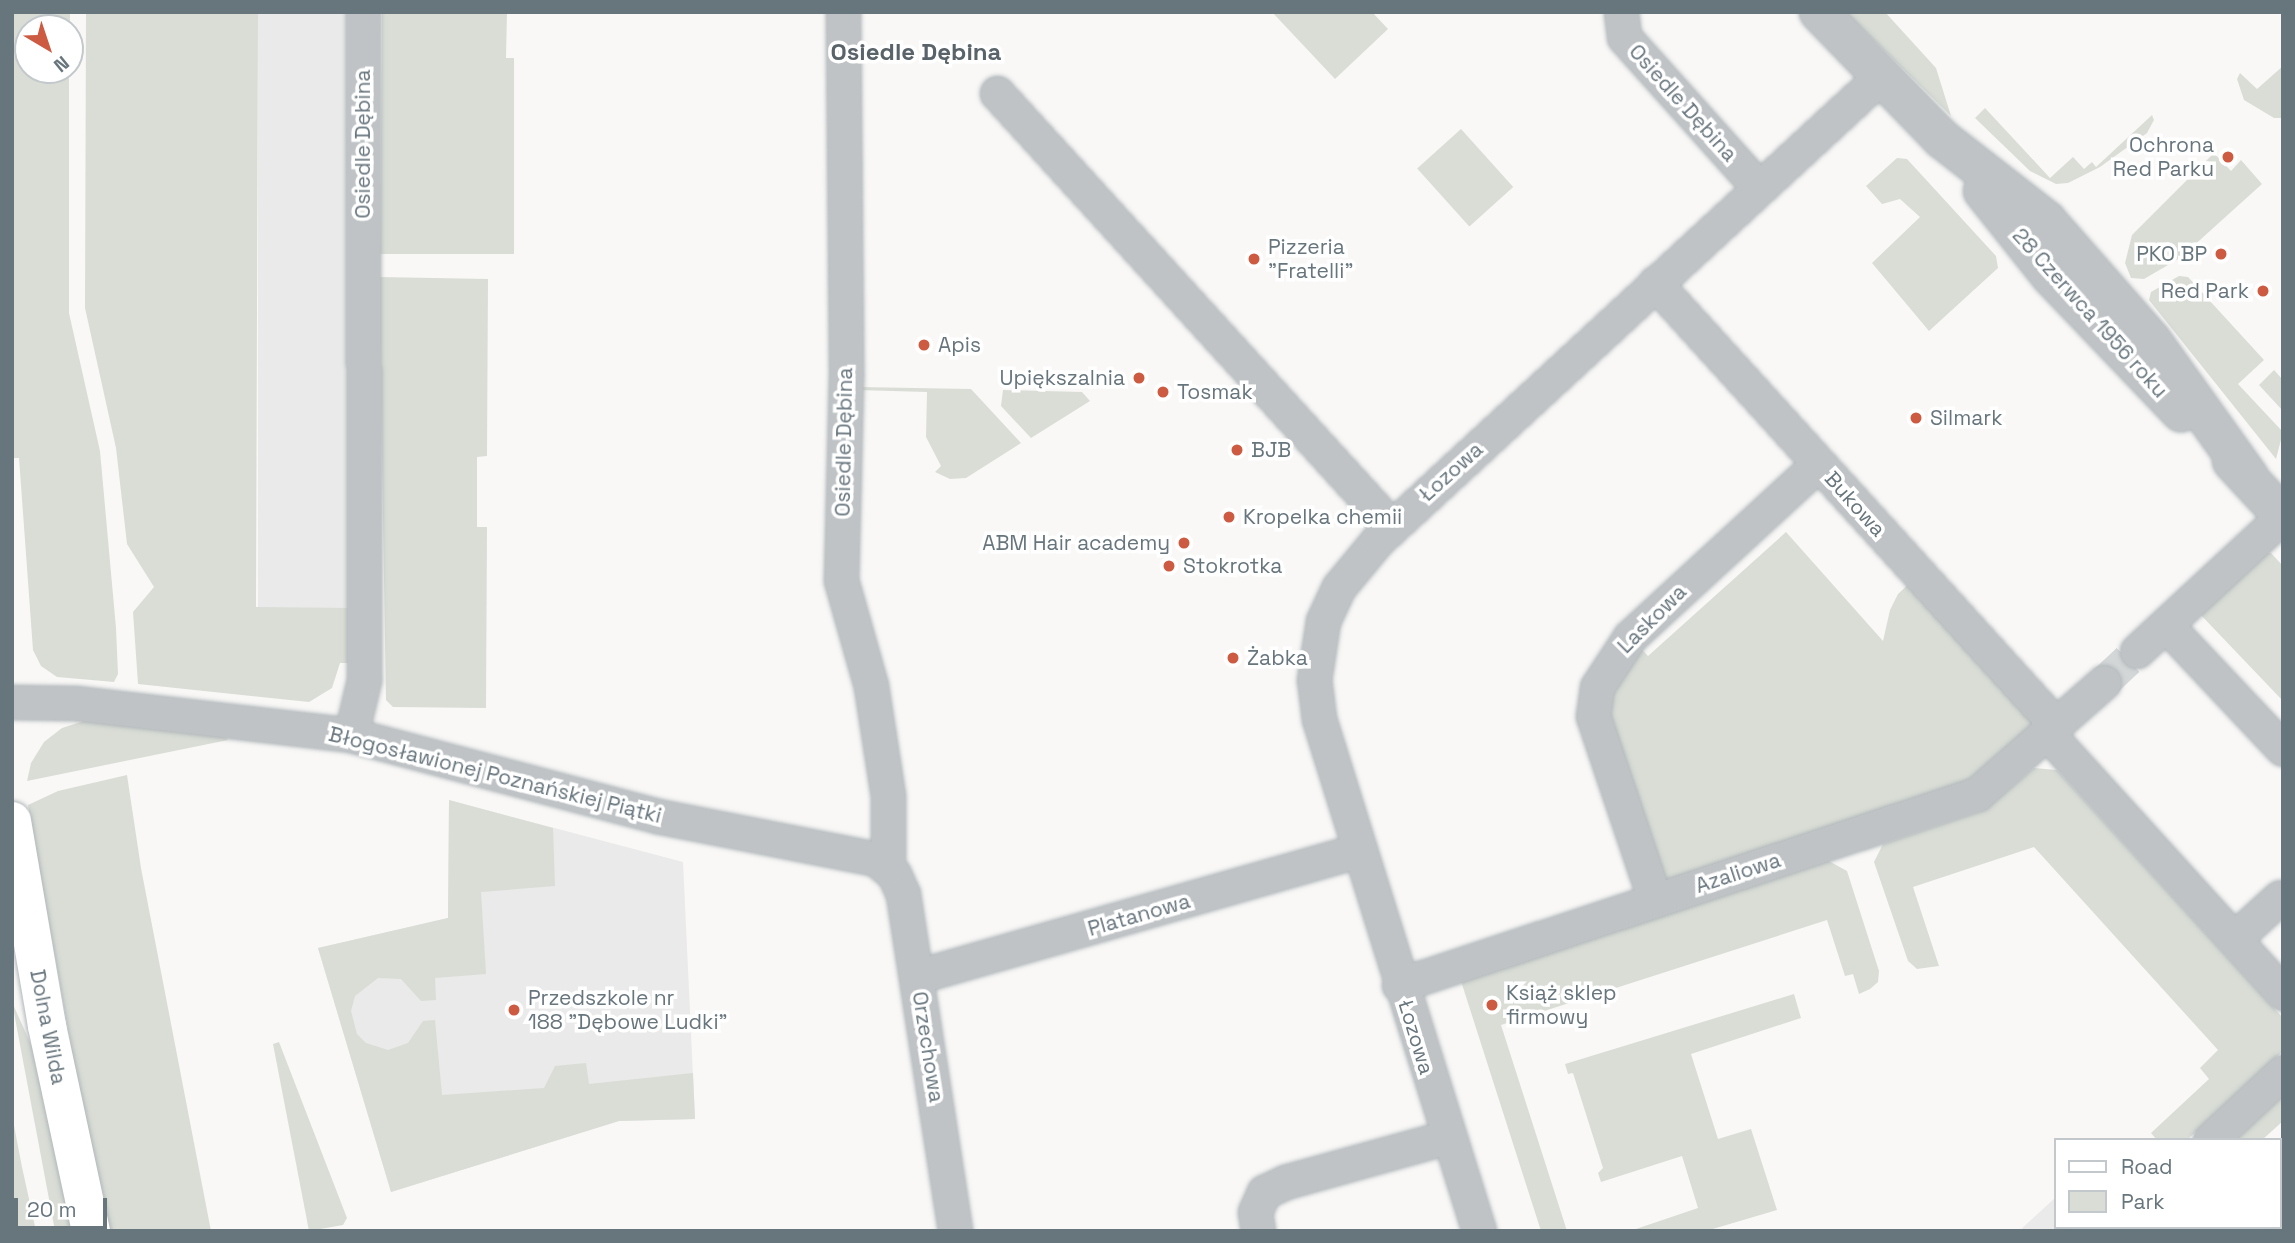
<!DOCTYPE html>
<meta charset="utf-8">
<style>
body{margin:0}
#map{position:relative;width:2295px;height:1243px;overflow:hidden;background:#f9f8f7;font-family:"Space Grotesk",sans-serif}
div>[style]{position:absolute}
.built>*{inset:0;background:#e9eae9;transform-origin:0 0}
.green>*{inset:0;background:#d9ddd6;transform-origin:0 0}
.minor-tunnel>*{height:33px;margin-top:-16.5px;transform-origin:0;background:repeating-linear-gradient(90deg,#d4d7d8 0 33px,transparent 0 50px)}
.roads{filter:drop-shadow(0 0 2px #b1b7ba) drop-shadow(0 0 2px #b1b7ba)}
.minor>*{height:33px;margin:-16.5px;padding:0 16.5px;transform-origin:16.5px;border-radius:16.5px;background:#bfc3c6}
.tertiary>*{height:38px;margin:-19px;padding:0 19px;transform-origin:19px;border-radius:19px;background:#bfc3c6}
.secondary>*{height:38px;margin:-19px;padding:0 19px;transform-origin:19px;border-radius:19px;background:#fff}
.dots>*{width:19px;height:19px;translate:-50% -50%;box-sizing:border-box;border:4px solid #fff;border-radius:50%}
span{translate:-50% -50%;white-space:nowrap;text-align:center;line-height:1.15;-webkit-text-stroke:7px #fff;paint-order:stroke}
.street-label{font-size:21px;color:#67757d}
.poi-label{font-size:21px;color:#67757d}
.right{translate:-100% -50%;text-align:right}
.left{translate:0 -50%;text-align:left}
.quarter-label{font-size:24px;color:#59636a;font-weight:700}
.frame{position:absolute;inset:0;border:14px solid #67757d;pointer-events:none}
.legend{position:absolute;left:2054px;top:1138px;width:228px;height:91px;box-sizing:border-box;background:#fff;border:2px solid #c2c8cb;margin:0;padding:9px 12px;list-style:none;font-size:21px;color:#67757d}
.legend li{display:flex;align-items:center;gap:14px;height:35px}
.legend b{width:35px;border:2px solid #c2c8cb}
.north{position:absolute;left:14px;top:14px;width:70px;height:70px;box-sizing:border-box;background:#fff;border:2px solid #c2c8cb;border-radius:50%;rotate:141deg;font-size:19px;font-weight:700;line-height:28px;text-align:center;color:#67757d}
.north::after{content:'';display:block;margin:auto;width:24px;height:32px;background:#cd5b42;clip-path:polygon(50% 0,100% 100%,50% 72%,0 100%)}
.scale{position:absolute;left:14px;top:1198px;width:93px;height:32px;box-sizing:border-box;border:4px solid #67757d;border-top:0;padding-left:9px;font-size:21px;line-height:24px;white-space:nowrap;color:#67757d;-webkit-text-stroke:5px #fff;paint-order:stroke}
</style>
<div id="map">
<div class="built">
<i style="left:258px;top:12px;width:93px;height:596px"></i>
<i style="clip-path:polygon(449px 800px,683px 862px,695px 1119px,619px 1121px,391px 1192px,318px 948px,448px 918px)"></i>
<i style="clip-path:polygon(2055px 1198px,2055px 1227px,2207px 1231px,2019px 1231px)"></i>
</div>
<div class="green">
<i style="clip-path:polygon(12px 12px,70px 12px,70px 28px,28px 28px,28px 70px,69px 70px,69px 313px,100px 451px,116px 628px,118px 674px,114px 682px,57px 677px,41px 666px,33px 650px,19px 458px,12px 458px)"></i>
<i style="clip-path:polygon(86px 12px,258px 12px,256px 607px,349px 608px,348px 663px,340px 663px,332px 688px,309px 702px,138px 684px,133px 612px,154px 587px,127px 544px,116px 448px,85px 308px)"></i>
<i style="clip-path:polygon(382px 12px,507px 12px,506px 58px,514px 58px,514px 254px,380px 254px)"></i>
<i style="clip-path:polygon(1272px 12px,1372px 12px,1388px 29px,1335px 79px)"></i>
<i style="clip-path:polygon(1845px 12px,1885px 12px,1936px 68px,1951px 116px)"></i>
<i style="clip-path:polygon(2283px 66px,2283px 118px,2274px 118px,2244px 100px,2237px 79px,2240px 73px,2257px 89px)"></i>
<i style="clip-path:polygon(1985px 108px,2050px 178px,2073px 157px,2084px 169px,2092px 162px,2096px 167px,2152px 115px,2154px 120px,2147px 133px,2100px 167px,2068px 183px,2056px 184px,2030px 171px,1975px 118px)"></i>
<i style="left:1461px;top:129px;width:78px;height:59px;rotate:48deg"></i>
<i style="clip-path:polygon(2214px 153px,2231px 171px,2241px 160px,2262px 184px,2180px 258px,2144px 279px,2131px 278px,2125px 263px,2132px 235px)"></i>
<i style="clip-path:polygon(1897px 158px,1907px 159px,1996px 256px,1998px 268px,1929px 331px,1872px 263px,1920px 217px,1900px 199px,1882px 204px,1866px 186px)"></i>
<i style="clip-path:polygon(2179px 276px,2188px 277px,2264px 360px,2238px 384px,2283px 432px,2276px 459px,2149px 300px,2151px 292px)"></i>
<i style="clip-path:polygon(379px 277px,488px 279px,487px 456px,477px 457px,477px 527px,487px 527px,486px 708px,393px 707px,386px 700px)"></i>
<i style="clip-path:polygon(2274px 370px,2283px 380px,2283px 411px,2259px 385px)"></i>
<i style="clip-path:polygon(859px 387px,971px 389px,1021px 443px,966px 478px,950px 479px,935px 472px,941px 466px,926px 437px,927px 392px,857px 390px)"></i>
<i style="clip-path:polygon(1003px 390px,1082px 392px,1090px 401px,1031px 438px,1001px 406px)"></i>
<i style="clip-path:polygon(1786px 532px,1883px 641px,1890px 610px,1898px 594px,1912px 581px,2046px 727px,1972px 786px,1665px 889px,1604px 712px,1634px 641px,1648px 656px)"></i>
<i style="clip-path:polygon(2264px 553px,2271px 553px,2283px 566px,2283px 701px,2198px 612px)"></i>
<i style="clip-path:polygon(87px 720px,221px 733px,228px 740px,27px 781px,31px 763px,44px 742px,62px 728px)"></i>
<i style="clip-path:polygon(2034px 768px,2057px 770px,2283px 1018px,2283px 1051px,2187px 1140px,2157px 1140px,2151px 1133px,2209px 1079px,2200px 1068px,2218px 1050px,2034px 847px,1913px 887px,1939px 966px,1917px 969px,1908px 961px,1874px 862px,1883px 844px,1984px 810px)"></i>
<i style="clip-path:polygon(127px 775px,141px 868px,211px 1231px,109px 1231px,90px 1153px,28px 805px,58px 791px)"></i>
<i style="clip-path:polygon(449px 800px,553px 828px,555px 886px,481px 892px,486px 974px,435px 978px,436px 1000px,421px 1001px,401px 979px,378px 978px,355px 996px,351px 1011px,357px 1034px,366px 1043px,388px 1050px,408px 1043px,423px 1021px,435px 1020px,442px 1095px,544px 1088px,555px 1066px,586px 1063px,589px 1084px,693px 1073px,695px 1119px,619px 1121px,391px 1192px,318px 948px,448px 918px)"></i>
<i style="clip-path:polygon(1827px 860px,1847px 871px,1879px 971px,1878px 982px,1870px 989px,1859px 994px,1853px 974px,1845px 976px,1827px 920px,1501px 1025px,1567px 1231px,1541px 1231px,1460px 978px)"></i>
<i style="clip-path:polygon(1794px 994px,1801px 1018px,1691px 1054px,1718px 1139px,1751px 1129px,1777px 1210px,1706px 1231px,1630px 1231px,1698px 1208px,1682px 1156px,1601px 1182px,1598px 1173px,1603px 1168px,1573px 1073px,1568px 1074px,1565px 1064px)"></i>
<i style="clip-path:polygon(12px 1002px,34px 1051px,74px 1231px,55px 1231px)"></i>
<i style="clip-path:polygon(279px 1042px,347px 1218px,343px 1225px,309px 1231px,273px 1044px)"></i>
<i style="clip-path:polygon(2283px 1085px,2283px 1121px,2262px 1140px,2224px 1140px)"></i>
<i style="clip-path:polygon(12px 1115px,22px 1167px,36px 1231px,12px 1231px)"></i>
</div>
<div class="minor-tunnel">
<i style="left:2104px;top:682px;width:45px;rotate:-43.2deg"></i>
</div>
<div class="roads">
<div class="minor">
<i style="left:843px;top:12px;width:366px;rotate:89.5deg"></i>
<i style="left:846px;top:378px;width:202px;rotate:91.4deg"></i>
<i style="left:841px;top:580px;width:110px;rotate:74.2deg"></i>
<i style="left:871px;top:686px;width:111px;rotate:81.2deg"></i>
<i style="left:888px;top:796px;width:71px;rotate:90deg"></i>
<i style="left:1621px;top:12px;width:25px;rotate:83deg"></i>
<i style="left:1624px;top:37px;width:201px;rotate:48.2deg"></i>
<i style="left:997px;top:93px;width:587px;rotate:47.69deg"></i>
<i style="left:1655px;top:283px;width:598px;rotate:47.78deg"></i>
<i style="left:2166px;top:625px;width:170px;rotate:46.7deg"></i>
<i style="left:2137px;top:651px;width:199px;rotate:-42.8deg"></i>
<i style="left:12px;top:702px;width:63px;rotate:0.9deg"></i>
<i style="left:75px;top:703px;width:278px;rotate:6.6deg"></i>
<i style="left:351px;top:735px;width:317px;rotate:14.8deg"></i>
<i style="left:657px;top:816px;width:223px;rotate:11.1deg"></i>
<i style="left:876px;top:859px;width:23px;rotate:40deg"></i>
<i style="left:894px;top:874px;width:22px;rotate:66deg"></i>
<i style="left:903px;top:894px;width:341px;rotate:81.2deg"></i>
<i style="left:2048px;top:734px;width:350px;rotate:47.8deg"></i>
<i style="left:351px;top:735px;width:57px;rotate:-76.7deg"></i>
<i style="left:364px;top:680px;width:668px;rotate:-90.09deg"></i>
<i style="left:1655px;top:900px;width:194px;rotate:-108.6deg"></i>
<i style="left:1593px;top:716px;width:29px;rotate:-82deg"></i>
<i style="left:1597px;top:687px;width:60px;rotate:-56.6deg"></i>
<i style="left:1630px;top:637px;width:255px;rotate:-42.6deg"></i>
<i style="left:2234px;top:939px;width:62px;rotate:-42.4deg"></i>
<i style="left:918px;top:976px;width:459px;rotate:-15.9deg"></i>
<i style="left:1399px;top:985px;width:609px;rotate:-18.29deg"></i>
<i style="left:1977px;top:794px;width:169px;rotate:-41.4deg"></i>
<i style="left:2210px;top:1140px;width:100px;rotate:-43deg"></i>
<i style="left:1258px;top:1231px;width:19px;rotate:-99deg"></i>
<i style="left:1255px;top:1212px;width:22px;rotate:-66deg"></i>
<i style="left:1264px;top:1192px;width:23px;rotate:-25deg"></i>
<i style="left:1285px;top:1182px;width:168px;rotate:-15.5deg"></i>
<i style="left:1479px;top:1231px;width:536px;rotate:-107.35deg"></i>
<i style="left:1319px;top:719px;width:39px;rotate:-97deg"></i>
<i style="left:1314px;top:680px;width:60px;rotate:-81.3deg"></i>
<i style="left:1323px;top:621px;width:38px;rotate:-65deg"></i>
<i style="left:1339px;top:587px;width:60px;rotate:-50.4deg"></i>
<i style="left:1377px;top:541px;width:683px;rotate:-42.69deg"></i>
</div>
<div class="tertiary">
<i style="left:1819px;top:12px;width:177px;rotate:45.9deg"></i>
<i style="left:1942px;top:139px;width:132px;rotate:37.9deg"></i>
<i style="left:2046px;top:220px;width:161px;rotate:48.8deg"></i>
<i style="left:2152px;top:341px;width:167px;rotate:54.5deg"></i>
<i style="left:1983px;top:191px;width:107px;rotate:51.4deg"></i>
<i style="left:2050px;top:275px;width:190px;rotate:46.3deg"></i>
<i style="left:2232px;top:461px;width:75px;rotate:47.2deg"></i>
</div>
<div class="secondary">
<i style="left:12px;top:821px;width:208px;rotate:80.3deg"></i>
<i style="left:47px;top:1026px;width:210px;rotate:77.9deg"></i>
</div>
</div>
<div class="dots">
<i style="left:2228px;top:157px;background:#cd5b42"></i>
<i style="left:2221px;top:254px;background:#cd5b42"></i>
<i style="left:1254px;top:259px;background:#cd5b42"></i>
<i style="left:2263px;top:291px;background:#cd5b42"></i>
<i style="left:924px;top:345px;background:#cd5b42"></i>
<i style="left:1139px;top:378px;background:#cd5b42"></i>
<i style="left:1163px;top:392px;background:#cd5b42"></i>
<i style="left:1916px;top:418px;background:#cd5b42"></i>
<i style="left:1237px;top:450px;background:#cd5b42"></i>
<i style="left:1229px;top:517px;background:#cd5b42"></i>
<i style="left:1184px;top:543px;background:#cd5b42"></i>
<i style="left:1169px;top:566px;background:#cd5b42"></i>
<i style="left:1233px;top:658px;background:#cd5b42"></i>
<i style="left:1492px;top:1005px;background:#cd5b42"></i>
<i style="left:514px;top:1010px;background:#cd5b42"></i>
</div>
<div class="street-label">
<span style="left:1683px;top:103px;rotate:48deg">Osiedle Dębina</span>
<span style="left:363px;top:144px;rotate:-90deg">Osiedle Dębina</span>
<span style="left:2090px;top:313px;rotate:48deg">28 Czerwca 1956 roku</span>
<span style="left:844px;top:442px;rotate:-89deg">Osiedle Dębina</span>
<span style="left:1451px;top:472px;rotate:-42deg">Łozowa</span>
<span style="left:1855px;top:504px;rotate:48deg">Bukowa</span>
<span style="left:1652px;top:619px;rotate:-45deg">Laskowa</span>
<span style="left:495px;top:775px;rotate:14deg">Błogosławionej Poznańskiej Piątki</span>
<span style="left:1738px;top:873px;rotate:-18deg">Azaliowa</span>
<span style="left:1139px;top:915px;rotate:-16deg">Platanowa</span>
<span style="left:48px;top:1027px;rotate:79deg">Dolna Wilda</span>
<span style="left:1416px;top:1037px;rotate:73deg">Łozowa</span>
<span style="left:928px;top:1047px;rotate:81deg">Orzechowa</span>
</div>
<div class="poi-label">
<span class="right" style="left:2214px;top:157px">Ochrona<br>Red Parku</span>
<span class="left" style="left:1268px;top:259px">Pizzeria<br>"Fratelli"</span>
<span class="right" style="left:2207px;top:254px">PKO BP</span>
<span class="right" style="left:2249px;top:291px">Red Park</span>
<span class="left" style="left:938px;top:345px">Apis</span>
<span class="right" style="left:1125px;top:378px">Upiększalnia</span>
<span class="left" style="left:1177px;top:392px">Tosmak</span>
<span class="left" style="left:1930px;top:418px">Silmark</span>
<span class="left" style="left:1251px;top:450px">BJB</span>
<span class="left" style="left:1243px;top:517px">Kropelka chemii</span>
<span class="right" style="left:1170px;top:543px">ABM Hair academy</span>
<span class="left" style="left:1183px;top:566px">Stokrotka</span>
<span class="left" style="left:1247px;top:658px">Żabka</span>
<span class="left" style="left:1506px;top:1005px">Książ sklep<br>firmowy</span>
<span class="left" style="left:528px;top:1010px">Przedszkole nr<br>188 "Dębowe Ludki"</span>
</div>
<div class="quarter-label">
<span style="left:916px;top:52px">Osiedle Dębina</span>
</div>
<div class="frame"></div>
<ul class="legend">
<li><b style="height:9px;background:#fff"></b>Road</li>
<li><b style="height:19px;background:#d9ddd6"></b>Park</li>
</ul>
<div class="north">N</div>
<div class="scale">20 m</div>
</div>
